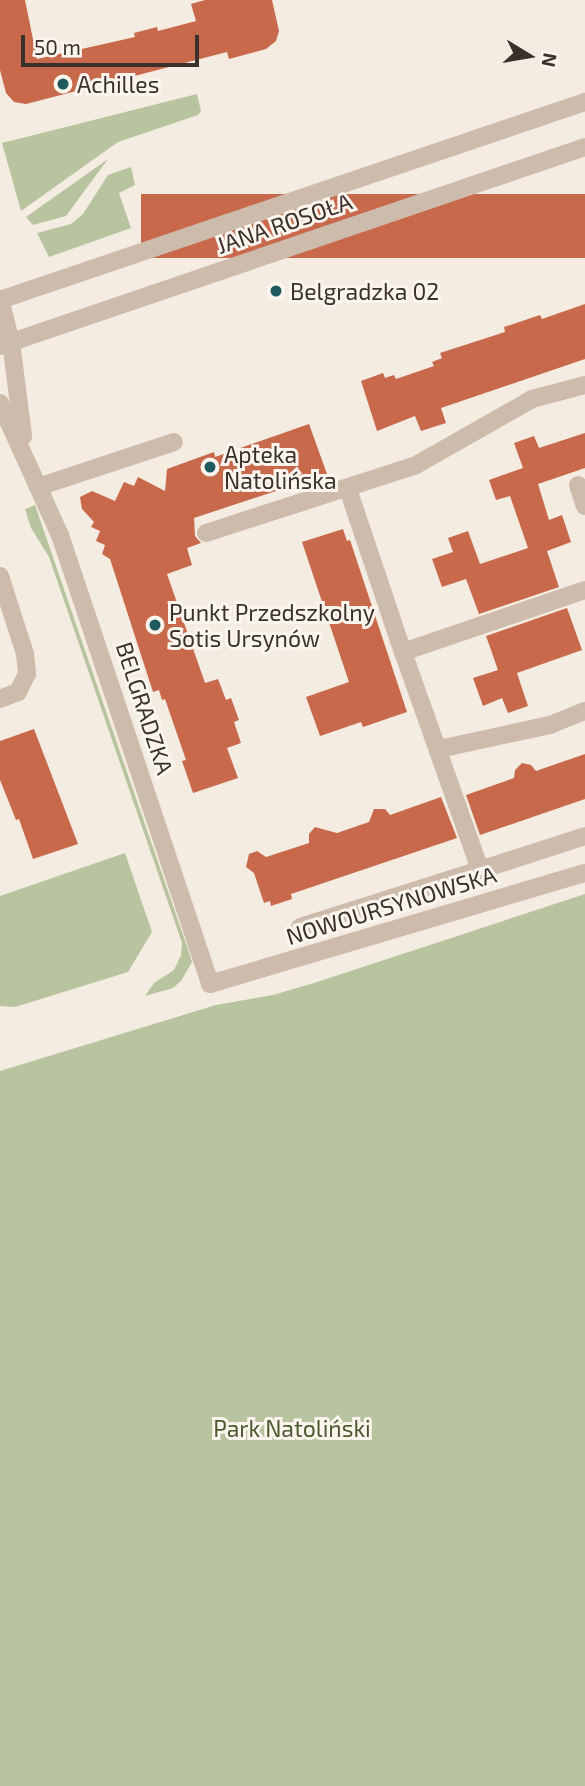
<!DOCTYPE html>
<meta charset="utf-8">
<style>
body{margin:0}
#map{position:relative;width:585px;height:1786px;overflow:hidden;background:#f4ebe1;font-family:"Exo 2",sans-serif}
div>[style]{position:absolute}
.green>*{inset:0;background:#b8c4a0}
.building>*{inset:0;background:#c8694b;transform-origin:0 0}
.minor>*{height:18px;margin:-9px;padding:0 9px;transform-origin:9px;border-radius:9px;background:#cdbbac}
.dots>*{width:19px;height:19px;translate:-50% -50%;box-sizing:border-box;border:4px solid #fbf5ee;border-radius:50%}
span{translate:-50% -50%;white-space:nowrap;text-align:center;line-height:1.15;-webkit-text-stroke:6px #fbf5ee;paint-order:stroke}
.poi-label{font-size:23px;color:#3b302b}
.left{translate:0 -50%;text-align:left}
.street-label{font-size:23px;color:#3b302b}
.park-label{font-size:23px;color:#4a5a2e}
.north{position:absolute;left:494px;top:21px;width:70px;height:70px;-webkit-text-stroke:5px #fbf5ee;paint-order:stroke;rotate:101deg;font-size:19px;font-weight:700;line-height:28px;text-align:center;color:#3b302b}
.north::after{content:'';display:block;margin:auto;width:24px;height:32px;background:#3b302b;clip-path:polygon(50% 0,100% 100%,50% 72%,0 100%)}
.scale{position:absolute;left:21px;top:35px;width:178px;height:32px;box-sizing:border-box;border:4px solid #3b302b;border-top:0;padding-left:9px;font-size:21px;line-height:24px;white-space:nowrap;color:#3b302b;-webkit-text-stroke:5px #fbf5ee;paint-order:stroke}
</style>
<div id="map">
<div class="green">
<i style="clip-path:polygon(197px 94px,201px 111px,198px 115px,118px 142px,21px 211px,2px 143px)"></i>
<i style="clip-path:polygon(108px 159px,66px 216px,33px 225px,26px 217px)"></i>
<i style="clip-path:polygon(131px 167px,135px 185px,119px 193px,131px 228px,49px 257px,37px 233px,71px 224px,83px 214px,108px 175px)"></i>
<i style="clip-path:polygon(35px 505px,189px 952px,192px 962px,181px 981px,173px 988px,145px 996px,154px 983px,174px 970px,181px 955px,182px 943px,49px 557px,31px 528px,25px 509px)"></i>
<i style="clip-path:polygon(125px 853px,152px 932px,128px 972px,15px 1007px,0 1006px,0 896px)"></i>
<i style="clip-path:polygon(585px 894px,585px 1786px,0 1786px,0 1071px,216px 1005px,273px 995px,314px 983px)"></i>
</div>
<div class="building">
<i style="clip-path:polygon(0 0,25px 0,37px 59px,135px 37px,134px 33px,157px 27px,158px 31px,196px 21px,191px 4px,205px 0,272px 0,279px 31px,276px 41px,266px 49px,229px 59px,227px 52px,26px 104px,14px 102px,6px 93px,0 70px)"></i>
<i style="left:585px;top:194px;width:64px;height:444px;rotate:90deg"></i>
<i style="clip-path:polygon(585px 304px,585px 359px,441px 408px,446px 423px,421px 431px,415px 416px,377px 431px,361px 381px,383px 373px,385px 378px,394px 375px,396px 379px,434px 366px,432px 362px,442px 358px,440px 353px,505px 332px,504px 327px,540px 315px,542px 319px)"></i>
<i style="clip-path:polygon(309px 424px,327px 474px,194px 518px,195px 536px,201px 543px,187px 548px,192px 565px,167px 574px,205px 683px,218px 679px,226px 700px,231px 698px,239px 720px,234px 722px,241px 743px,227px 748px,238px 778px,193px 793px,182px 761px,186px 760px,165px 699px,162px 700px,159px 690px,153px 692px,110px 559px,102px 554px,105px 545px,96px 541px,100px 531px,91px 527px,94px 522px,82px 509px,80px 497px,92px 491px,115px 501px,124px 482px,134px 486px,138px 477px,165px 491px,167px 469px,214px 452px,215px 457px)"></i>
<i style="clip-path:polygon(585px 433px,585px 468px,538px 484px,549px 520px,562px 515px,571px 542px,547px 551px,559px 587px,479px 614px,466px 579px,442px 587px,432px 559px,453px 552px,448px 538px,468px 531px,480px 564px,528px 548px,510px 496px,496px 500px,489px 480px,523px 468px,514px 443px,534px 436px,539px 448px)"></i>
<i style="clip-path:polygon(343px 529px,347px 541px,350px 540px,407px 712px,363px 727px,361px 722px,320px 736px,306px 697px,349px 682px,302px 542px)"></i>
<i style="clip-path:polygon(567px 608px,582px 650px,517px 673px,528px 706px,508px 713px,502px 698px,483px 706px,473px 678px,498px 670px,486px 636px)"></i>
<i style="clip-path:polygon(34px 729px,78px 844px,33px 859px,19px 819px,16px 820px,0 780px,0 741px)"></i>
<i style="clip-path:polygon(585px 754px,585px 799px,480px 835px,466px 795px,514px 778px,515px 770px,522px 763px,531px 765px,536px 771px)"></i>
<i style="clip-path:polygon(441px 797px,457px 838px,291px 894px,292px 899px,271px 906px,270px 901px,264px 903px,254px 873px,246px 867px,249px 854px,257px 851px,266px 857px,309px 843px,309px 834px,315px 827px,337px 833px,369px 822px,374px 809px,385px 809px,390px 815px)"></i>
</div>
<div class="minor">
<i style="left:0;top:299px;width:44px;rotate:75.7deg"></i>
<i style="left:11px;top:342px;width:95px;rotate:82.7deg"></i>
<i style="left:0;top:300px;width:618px;rotate:-18.7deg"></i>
<i style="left:0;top:346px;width:618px;rotate:-18.79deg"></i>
<i style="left:0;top:403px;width:145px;rotate:65.6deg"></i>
<i style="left:60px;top:535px;width:473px;rotate:71.5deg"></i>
<i style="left:210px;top:984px;width:391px;rotate:-16.5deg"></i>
<i style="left:578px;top:485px;width:22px;rotate:72deg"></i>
<i style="left:38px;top:487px;width:143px;rotate:-18.3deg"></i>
<i style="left:348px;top:489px;width:172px;rotate:71.4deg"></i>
<i style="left:403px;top:652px;width:192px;rotate:-18.8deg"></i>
<i style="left:206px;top:533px;width:221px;rotate:-17.9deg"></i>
<i style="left:416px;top:465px;width:133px;rotate:-29.6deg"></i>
<i style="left:532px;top:399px;width:55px;rotate:-14.8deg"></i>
<i style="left:0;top:576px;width:82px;rotate:72.2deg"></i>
<i style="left:25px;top:654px;width:20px;rotate:84deg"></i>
<i style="left:27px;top:674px;width:20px;rotate:117deg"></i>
<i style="left:18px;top:692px;width:19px;rotate:159deg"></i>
<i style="left:403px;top:652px;width:231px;rotate:70.5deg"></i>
<i style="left:480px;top:870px;width:110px;rotate:-17.9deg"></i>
<i style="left:439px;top:749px;width:114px;rotate:-12.2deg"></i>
<i style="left:550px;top:725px;width:38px;rotate:-22deg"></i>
<i style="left:300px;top:927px;width:189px;rotate:-17.6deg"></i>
</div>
<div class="dots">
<i style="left:63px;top:84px;background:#1f5a5e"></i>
<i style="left:276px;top:291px;background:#1f5a5e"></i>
<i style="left:210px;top:467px;background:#1f5a5e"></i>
<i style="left:155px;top:625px;background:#1f5a5e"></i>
</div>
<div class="poi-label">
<span class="left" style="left:77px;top:84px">Achilles</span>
<span class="left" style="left:290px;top:291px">Belgradzka 02</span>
<span class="left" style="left:224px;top:467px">Apteka<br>Natolińska</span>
<span class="left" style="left:169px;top:625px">Punkt Przedszkolny<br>Sotis Ursynów</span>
</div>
<div class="street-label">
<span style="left:284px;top:223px;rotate:-19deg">JANA ROSOŁA</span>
<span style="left:145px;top:708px;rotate:72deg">BELGRADZKA</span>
<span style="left:391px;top:905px;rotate:-17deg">NOWOURSYNOWSKA</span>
</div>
<div class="park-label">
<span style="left:292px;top:1428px">Park Natoliński</span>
</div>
<div class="north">N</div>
<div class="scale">50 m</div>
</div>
